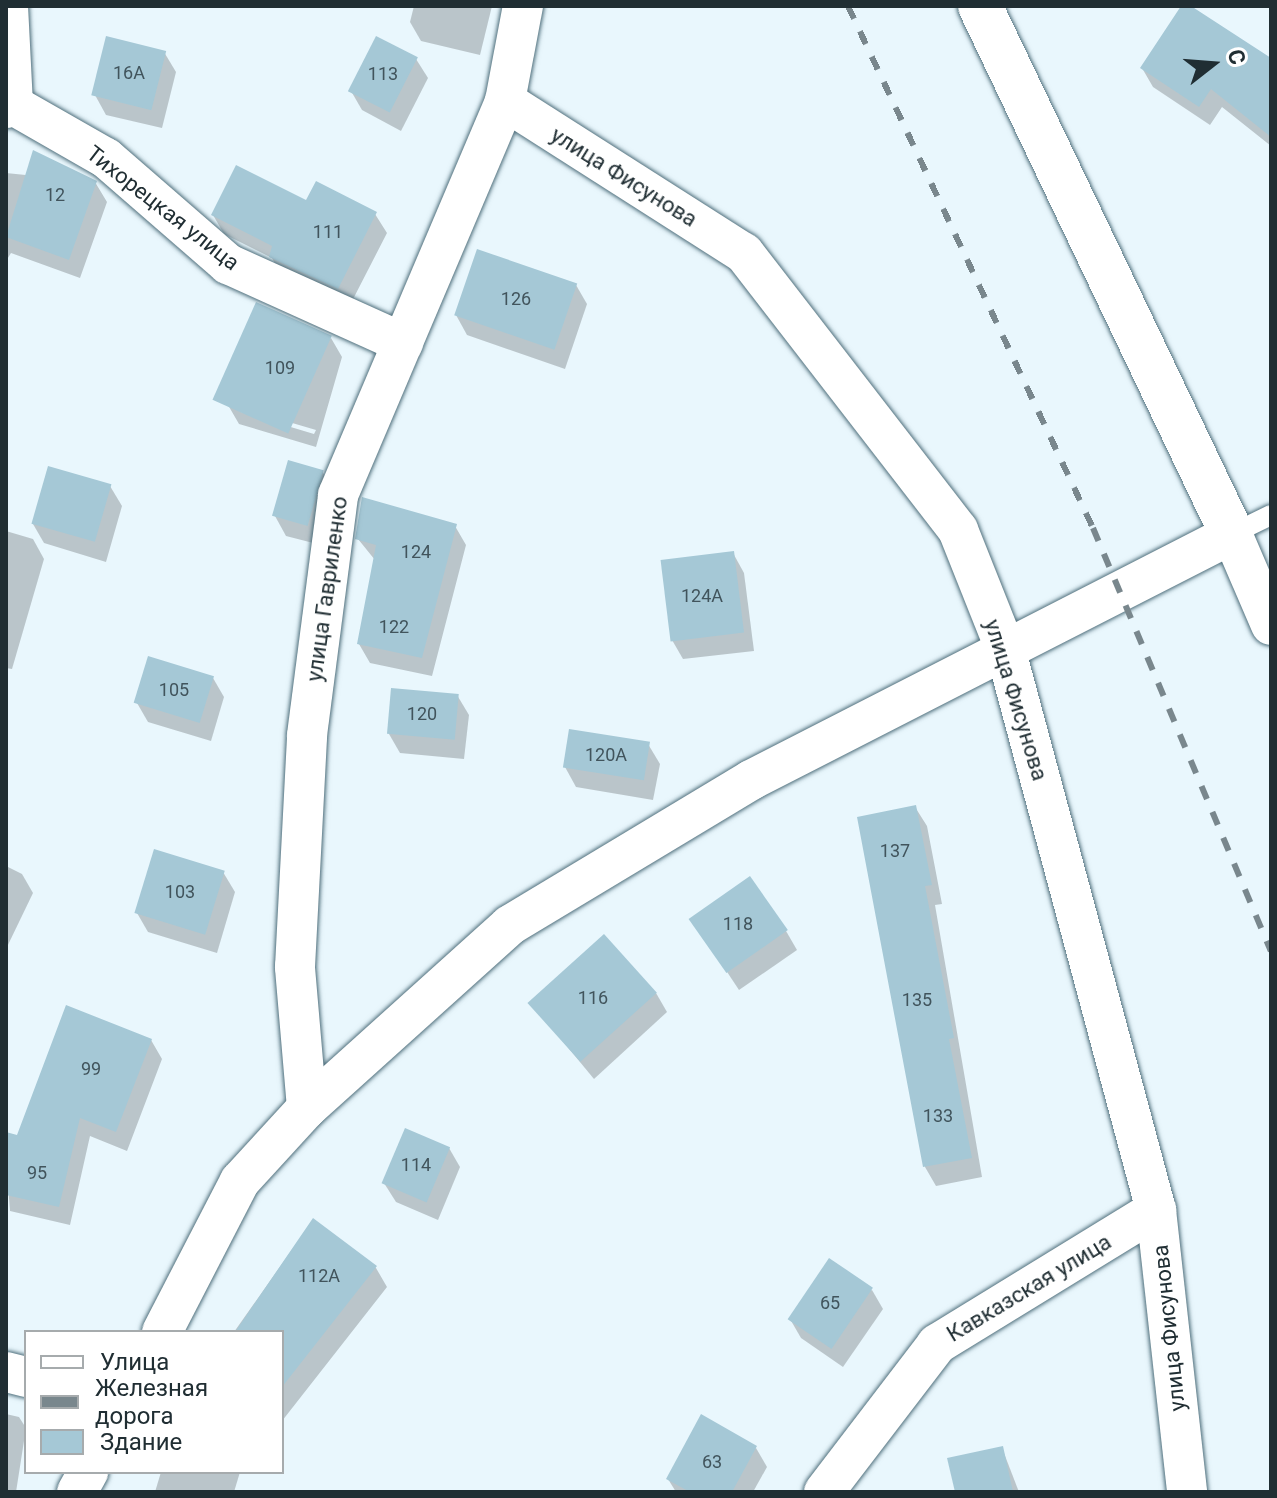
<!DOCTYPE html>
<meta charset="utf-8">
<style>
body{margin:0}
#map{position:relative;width:1277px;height:1498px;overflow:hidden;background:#e9f7fd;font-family:Roboto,sans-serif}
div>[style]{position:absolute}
.shadow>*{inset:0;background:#0003}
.building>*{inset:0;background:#a5c8d6;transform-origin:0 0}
.roads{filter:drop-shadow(0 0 2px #4f6f7c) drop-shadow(0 0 2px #4f6f7c)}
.lane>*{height:20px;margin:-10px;padding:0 10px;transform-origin:10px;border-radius:10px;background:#fff}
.street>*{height:40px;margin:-20px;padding:0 20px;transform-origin:20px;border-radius:20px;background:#fff}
.secondary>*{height:44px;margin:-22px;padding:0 22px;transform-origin:22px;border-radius:22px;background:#fff}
.rail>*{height:6px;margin-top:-3px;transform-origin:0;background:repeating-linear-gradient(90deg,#79878d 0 14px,transparent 0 28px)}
span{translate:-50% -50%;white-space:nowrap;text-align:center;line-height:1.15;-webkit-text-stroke:7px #fff;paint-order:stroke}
.number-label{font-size:18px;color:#41545c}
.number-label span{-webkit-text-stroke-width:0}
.street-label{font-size:22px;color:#202e33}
.frame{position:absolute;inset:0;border:8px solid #202e33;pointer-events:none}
.legend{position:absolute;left:24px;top:1330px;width:260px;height:144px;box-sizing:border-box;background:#fff;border:2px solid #a6abad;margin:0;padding:10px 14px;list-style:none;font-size:24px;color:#202e33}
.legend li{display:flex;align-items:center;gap:16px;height:40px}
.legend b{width:40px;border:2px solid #a6abad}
.north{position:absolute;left:1173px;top:24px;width:80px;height:80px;-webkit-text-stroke:6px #fff;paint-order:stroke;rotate:73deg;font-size:22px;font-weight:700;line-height:32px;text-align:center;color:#202e33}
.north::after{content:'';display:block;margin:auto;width:28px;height:36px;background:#202e33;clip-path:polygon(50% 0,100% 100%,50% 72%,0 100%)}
</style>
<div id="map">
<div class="shadow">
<i style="clip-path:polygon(414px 6px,492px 6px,480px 55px,421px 41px,410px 22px)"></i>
<i style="clip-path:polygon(1183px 6px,1271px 61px,1271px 146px,1222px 107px,1210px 125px,1153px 87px,1142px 68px)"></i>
<i style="clip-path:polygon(164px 52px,176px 72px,162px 128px,106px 115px,95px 95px)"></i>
<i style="clip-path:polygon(416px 59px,428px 78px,401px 131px,362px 110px,351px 91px)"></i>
<i style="clip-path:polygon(6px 173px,95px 182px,107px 202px,80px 278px,11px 253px,6px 261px)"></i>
<i style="clip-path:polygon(307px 203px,375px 214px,387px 233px,349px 307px,282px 276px,272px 258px,224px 234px,213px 215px)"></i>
<i style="clip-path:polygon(576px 285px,587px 304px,565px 369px,467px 335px,456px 315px)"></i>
<i style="clip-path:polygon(evenodd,331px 338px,342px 357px,316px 447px,239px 424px,228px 405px,331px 338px,241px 408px,316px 430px,314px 434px,241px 412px,241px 408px)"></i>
<i style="clip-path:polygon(322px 471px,334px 491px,321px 545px,286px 536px,275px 516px)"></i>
<i style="clip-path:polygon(110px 486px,122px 506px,106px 562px,44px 543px,33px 524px)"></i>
<i style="clip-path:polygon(455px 526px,466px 545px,432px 676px,370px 663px,359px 644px,375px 560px,358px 539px)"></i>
<i style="clip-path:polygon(6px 531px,33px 539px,44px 559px,12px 669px,6px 668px)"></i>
<i style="clip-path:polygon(733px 553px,744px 573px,754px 651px,683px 659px,672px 640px,663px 562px)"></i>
<i style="clip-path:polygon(213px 678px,224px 697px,211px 741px,148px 722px,137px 703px)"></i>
<i style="clip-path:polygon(457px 695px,469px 715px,464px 759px,400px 753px,389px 734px)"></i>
<i style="clip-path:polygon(648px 744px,660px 764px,653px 800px,576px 787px,565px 767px)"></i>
<i style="clip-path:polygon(915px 807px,927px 826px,942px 904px,935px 905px,982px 1177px,936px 1186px,925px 1167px)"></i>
<i style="clip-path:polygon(6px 866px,22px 874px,33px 893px,6px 949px)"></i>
<i style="clip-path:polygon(223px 872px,235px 892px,217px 953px,148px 932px,137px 913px)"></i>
<i style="clip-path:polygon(692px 919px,786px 931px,797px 950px,739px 990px)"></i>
<i style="clip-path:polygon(656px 993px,667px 1012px,594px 1079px,532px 1004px)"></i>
<i style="clip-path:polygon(151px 1040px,162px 1059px,127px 1151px,90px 1136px,70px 1225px,10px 1211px,6px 1160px,18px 1137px)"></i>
<i style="clip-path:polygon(449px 1148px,460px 1167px,438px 1220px,396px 1202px,384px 1183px)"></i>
<i style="clip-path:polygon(313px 1220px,376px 1268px,387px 1287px,282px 1421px,282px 1332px,234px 1332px)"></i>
<i style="clip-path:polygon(872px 1290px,883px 1309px,843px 1367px,801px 1338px,790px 1319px)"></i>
<i style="clip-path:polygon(6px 1414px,19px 1417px,26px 1428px,16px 1492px,6px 1492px)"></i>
<i style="clip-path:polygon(756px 1448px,767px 1467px,753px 1492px,676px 1492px,668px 1479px)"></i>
<i style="clip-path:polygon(1002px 1448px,1019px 1492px,957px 1492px)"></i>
<i style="clip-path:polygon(161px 1472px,240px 1472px,234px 1492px,155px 1492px)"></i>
</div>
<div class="building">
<i style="clip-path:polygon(1181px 6px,1191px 6px,1271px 58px,1271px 137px,1211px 89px,1199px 107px,1140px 68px)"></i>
<i style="left:106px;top:36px;width:62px;height:61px;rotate:14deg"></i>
<i style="left:376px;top:36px;width:47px;height:62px;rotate:27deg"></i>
<i style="clip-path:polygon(33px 150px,97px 181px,69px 260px,6px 237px)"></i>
<i style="clip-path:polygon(236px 165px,306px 200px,316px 181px,377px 212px,338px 289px,269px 257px,272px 246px,211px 215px)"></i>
<i style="left:477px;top:249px;width:106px;height:70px;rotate:19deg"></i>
<i style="left:256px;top:302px;width:83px;height:107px;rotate:24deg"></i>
<i style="left:288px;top:460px;width:37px;height:58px;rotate:16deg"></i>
<i style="left:48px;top:466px;width:66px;height:60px;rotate:16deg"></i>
<i style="clip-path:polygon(362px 497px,457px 524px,422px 658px,357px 644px,376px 545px,355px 539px)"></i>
<i style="left:734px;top:551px;width:82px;height:74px;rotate:83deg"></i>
<i style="left:148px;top:656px;width:69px;height:49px;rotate:17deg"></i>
<i style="left:391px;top:688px;width:68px;height:46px;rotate:5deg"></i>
<i style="left:569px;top:729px;width:82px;height:39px;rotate:9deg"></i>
<i style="clip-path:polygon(916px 805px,932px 885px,925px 886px,954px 1038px,949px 1039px,972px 1158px,923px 1167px,857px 817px)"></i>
<i style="left:154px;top:849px;width:74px;height:67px;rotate:17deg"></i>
<i style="left:750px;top:876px;width:66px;height:75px;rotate:55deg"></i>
<i style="left:604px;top:934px;width:79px;height:103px;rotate:48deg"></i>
<i style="clip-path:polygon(66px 1005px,152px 1039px,116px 1132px,80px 1118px,59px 1207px,6px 1195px,6px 1132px,17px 1135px)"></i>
<i style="left:405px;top:1128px;width:49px;height:60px;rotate:23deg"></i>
<i style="clip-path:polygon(313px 1218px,377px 1266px,282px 1387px,282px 1332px,235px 1332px)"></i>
<i style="left:829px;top:1258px;width:53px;height:74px;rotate:34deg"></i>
<i style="clip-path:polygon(701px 1414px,757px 1446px,732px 1492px,690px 1492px,666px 1479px)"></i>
<i style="clip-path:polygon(1003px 1446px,1013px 1492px,955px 1492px,947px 1458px)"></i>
</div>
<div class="roads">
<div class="lane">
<i style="left:1232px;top:534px;width:43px;rotate:-26deg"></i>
</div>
<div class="street">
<i style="left:8px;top:6px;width:99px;rotate:87.1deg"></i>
<i style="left:505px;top:101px;width:283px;rotate:32.5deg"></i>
<i style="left:744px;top:253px;width:350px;rotate:52.3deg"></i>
<i style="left:958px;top:530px;width:127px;rotate:68.3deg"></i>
<i style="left:1005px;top:648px;width:582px;rotate:74.96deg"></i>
<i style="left:1156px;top:1210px;width:284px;rotate:83.7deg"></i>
<i style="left:6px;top:108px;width:8px;rotate:-23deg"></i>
<i style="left:13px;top:105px;width:107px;rotate:29.7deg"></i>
<i style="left:106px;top:158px;width:162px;rotate:41deg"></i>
<i style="left:228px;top:264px;width:192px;rotate:24.3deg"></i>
<i style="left:307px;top:1108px;width:142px;rotate:-94.9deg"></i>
<i style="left:295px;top:967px;width:232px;rotate:-87deg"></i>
<i style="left:307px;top:735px;width:242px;rotate:-82.6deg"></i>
<i style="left:338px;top:495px;width:428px;rotate:-67deg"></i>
<i style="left:505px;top:101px;width:97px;rotate:-79.3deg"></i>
<i style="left:162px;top:1332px;width:170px;rotate:-62.7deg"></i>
<i style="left:240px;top:1181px;width:99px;rotate:-47.5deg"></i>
<i style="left:307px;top:1108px;width:273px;rotate:-42deg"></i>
<i style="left:510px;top:925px;width:281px;rotate:-31deg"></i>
<i style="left:751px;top:780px;width:540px;rotate:-27.09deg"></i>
<i style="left:1232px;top:534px;width:99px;rotate:66.8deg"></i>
<i style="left:6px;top:1372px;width:21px;rotate:14deg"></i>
<i style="left:77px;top:1492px;width:23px;rotate:-61deg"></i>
<i style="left:824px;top:1492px;width:186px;rotate:-52.6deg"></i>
<i style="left:937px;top:1344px;width:257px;rotate:-31.5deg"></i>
</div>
<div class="secondary">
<i style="left:980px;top:6px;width:585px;rotate:64.49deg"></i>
</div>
</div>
<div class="rail">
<i style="left:848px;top:6px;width:577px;rotate:64.86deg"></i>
<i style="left:1093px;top:528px;width:459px;rotate:67.2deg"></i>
</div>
<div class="number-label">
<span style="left:129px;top:73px">16А</span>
<span style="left:383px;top:74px">113</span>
<span style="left:55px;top:195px">12</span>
<span style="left:328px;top:232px">111</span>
<span style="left:516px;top:299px">126</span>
<span style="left:280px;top:368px">109</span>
<span style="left:416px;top:552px">124</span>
<span style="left:702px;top:596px">124А</span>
<span style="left:394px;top:627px">122</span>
<span style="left:174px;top:690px">105</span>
<span style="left:422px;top:714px">120</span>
<span style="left:606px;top:755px">120А</span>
<span style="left:895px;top:851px">137</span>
<span style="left:180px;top:892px">103</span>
<span style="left:738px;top:924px">118</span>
<span style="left:593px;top:998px">116</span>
<span style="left:917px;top:1000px">135</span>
<span style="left:91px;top:1069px">99</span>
<span style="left:938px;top:1116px">133</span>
<span style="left:416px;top:1165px">114</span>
<span style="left:37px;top:1173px">95</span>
<span style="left:319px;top:1276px">112А</span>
<span style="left:830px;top:1303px">65</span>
<span style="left:712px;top:1462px">63</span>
</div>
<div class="street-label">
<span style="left:624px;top:177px;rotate:32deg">улица Фисунова</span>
<span style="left:163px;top:208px;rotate:38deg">Тихорецкая улица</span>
<span style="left:327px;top:589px;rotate:-82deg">улица Гавриленко</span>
<span style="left:1016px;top:700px;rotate:73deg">улица Фисунова</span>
<span style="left:1029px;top:1288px;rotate:-31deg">Кавказская улица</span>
<span style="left:1169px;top:1328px;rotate:-96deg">улица Фисунова</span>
</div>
<div class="frame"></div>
<ul class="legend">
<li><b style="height:10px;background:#fff"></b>Улица</li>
<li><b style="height:10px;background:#79878d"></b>Железная дорога</li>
<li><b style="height:22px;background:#a5c8d6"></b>Здание</li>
</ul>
<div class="north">С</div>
</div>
